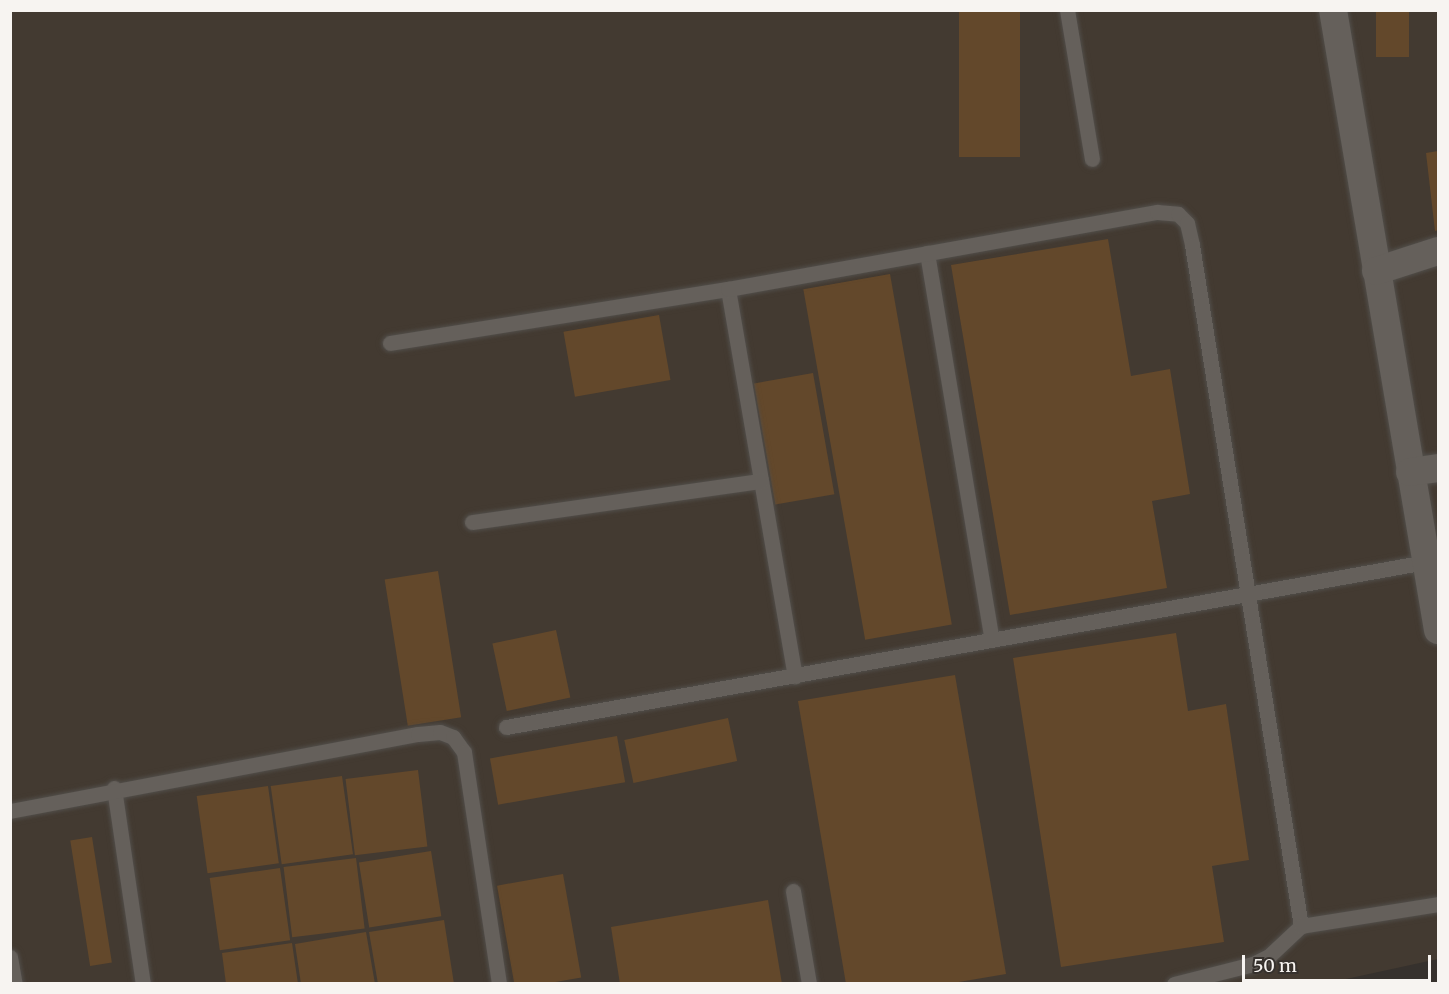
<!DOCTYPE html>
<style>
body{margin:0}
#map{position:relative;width:1449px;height:994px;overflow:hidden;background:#36312d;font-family:Merriweather,serif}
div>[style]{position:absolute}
.built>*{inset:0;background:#433a31}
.building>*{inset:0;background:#63482b;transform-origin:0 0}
.roads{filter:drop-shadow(0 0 2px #514e4a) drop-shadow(0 0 2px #514e4a)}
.lane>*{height:15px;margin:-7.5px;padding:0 7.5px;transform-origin:7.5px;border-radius:7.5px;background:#65605b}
.street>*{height:28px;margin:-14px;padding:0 14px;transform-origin:14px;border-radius:14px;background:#65605b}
span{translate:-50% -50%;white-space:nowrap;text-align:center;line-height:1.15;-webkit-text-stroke:4.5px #36312d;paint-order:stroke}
.frame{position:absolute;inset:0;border:12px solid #f7f4f1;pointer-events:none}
.scale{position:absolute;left:1242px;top:955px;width:189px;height:27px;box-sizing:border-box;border:3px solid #f7f4f1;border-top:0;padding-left:8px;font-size:18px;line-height:21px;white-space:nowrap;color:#f7f4f1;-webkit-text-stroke:4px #36312d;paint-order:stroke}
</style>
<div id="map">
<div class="built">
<i style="clip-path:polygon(10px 11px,1438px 11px,1438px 959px,1323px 984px,11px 983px)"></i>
</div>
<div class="building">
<i style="left:959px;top:10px;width:61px;height:147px"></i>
<i style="left:1376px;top:10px;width:33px;height:47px"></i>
<i style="clip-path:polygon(1438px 151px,1438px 230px,1435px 231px,1426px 153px)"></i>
<i style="clip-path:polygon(1108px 239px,1131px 376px,1170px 369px,1190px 494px,1152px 501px,1167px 588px,1010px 615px,951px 265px)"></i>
<i style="left:890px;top:274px;width:356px;height:88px;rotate:80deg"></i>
<i style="left:659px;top:315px;width:66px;height:97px;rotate:80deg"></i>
<i style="left:813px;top:373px;width:123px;height:60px;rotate:80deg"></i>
<i style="left:438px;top:571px;width:148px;height:54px;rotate:81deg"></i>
<i style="left:556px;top:630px;width:69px;height:65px;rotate:78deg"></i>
<i style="clip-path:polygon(1176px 633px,1188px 711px,1226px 704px,1249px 860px,1212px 866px,1224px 942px,1061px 967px,1013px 658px)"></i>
<i style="clip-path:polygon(955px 675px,1006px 974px,947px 984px,846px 984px,798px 701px)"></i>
<i style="left:728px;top:718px;width:44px;height:106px;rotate:78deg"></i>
<i style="left:617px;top:736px;width:47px;height:129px;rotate:80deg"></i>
<i style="left:418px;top:770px;width:77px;height:73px;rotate:83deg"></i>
<i style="left:342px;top:776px;width:79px;height:72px;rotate:82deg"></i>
<i style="left:268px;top:786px;width:78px;height:72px;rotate:82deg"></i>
<i style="left:92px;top:837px;width:127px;height:22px;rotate:81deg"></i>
<i style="left:431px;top:851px;width:66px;height:73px;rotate:81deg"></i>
<i style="left:356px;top:858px;width:71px;height:73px;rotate:83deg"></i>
<i style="left:280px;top:868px;width:73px;height:71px;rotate:82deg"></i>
<i style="left:563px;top:874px;width:105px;height:67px;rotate:80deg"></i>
<i style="clip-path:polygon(768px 900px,782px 984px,620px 984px,611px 927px)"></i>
<i style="clip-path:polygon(444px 920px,454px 984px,378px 984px,369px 932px)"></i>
<i style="clip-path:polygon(366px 932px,375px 984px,301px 984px,295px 944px)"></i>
<i style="clip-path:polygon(292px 943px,298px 984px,226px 984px,222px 953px)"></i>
</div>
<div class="roads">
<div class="lane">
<i style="left:1067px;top:10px;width:151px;rotate:80.5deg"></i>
<i style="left:927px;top:253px;width:392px;rotate:80.5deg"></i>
<i style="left:728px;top:289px;width:393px;rotate:80.2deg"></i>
<i style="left:390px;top:343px;width:342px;rotate:-9.1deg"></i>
<i style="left:728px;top:289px;width:436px;rotate:-10.2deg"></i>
<i style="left:1157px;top:212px;width:21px;rotate:5deg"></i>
<i style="left:1178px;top:214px;width:13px;rotate:45deg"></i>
<i style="left:1187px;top:223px;width:23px;rotate:77deg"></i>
<i style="left:1192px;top:245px;width:690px;rotate:80.91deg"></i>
<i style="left:472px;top:522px;width:292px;rotate:-8.1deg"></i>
<i style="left:506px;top:727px;width:935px;rotate:-10.17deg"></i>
<i style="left:114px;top:788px;width:198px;rotate:81.6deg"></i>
<i style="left:10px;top:811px;width:415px;rotate:-10.7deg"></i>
<i style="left:418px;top:734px;width:22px;rotate:-5deg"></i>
<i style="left:440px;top:732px;width:14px;rotate:21deg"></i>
<i style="left:453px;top:737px;width:19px;rotate:54deg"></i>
<i style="left:464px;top:752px;width:235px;rotate:81.4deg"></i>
<i style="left:793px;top:891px;width:94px;rotate:80.2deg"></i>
<i style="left:10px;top:957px;width:27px;rotate:80deg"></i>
<i style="left:1174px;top:984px;width:81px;rotate:-14.2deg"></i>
<i style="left:1253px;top:964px;width:18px;rotate:-27deg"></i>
<i style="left:1269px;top:956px;width:44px;rotate:-43.2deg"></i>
<i style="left:1301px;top:926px;width:139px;rotate:-9.1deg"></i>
</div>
<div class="street">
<i style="left:1333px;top:10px;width:629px;rotate:80.39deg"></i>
<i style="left:1376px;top:271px;width:65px;rotate:-17.9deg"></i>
<i style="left:1410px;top:472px;width:28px;rotate:-8deg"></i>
</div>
</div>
<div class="frame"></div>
<div class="scale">50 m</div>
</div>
